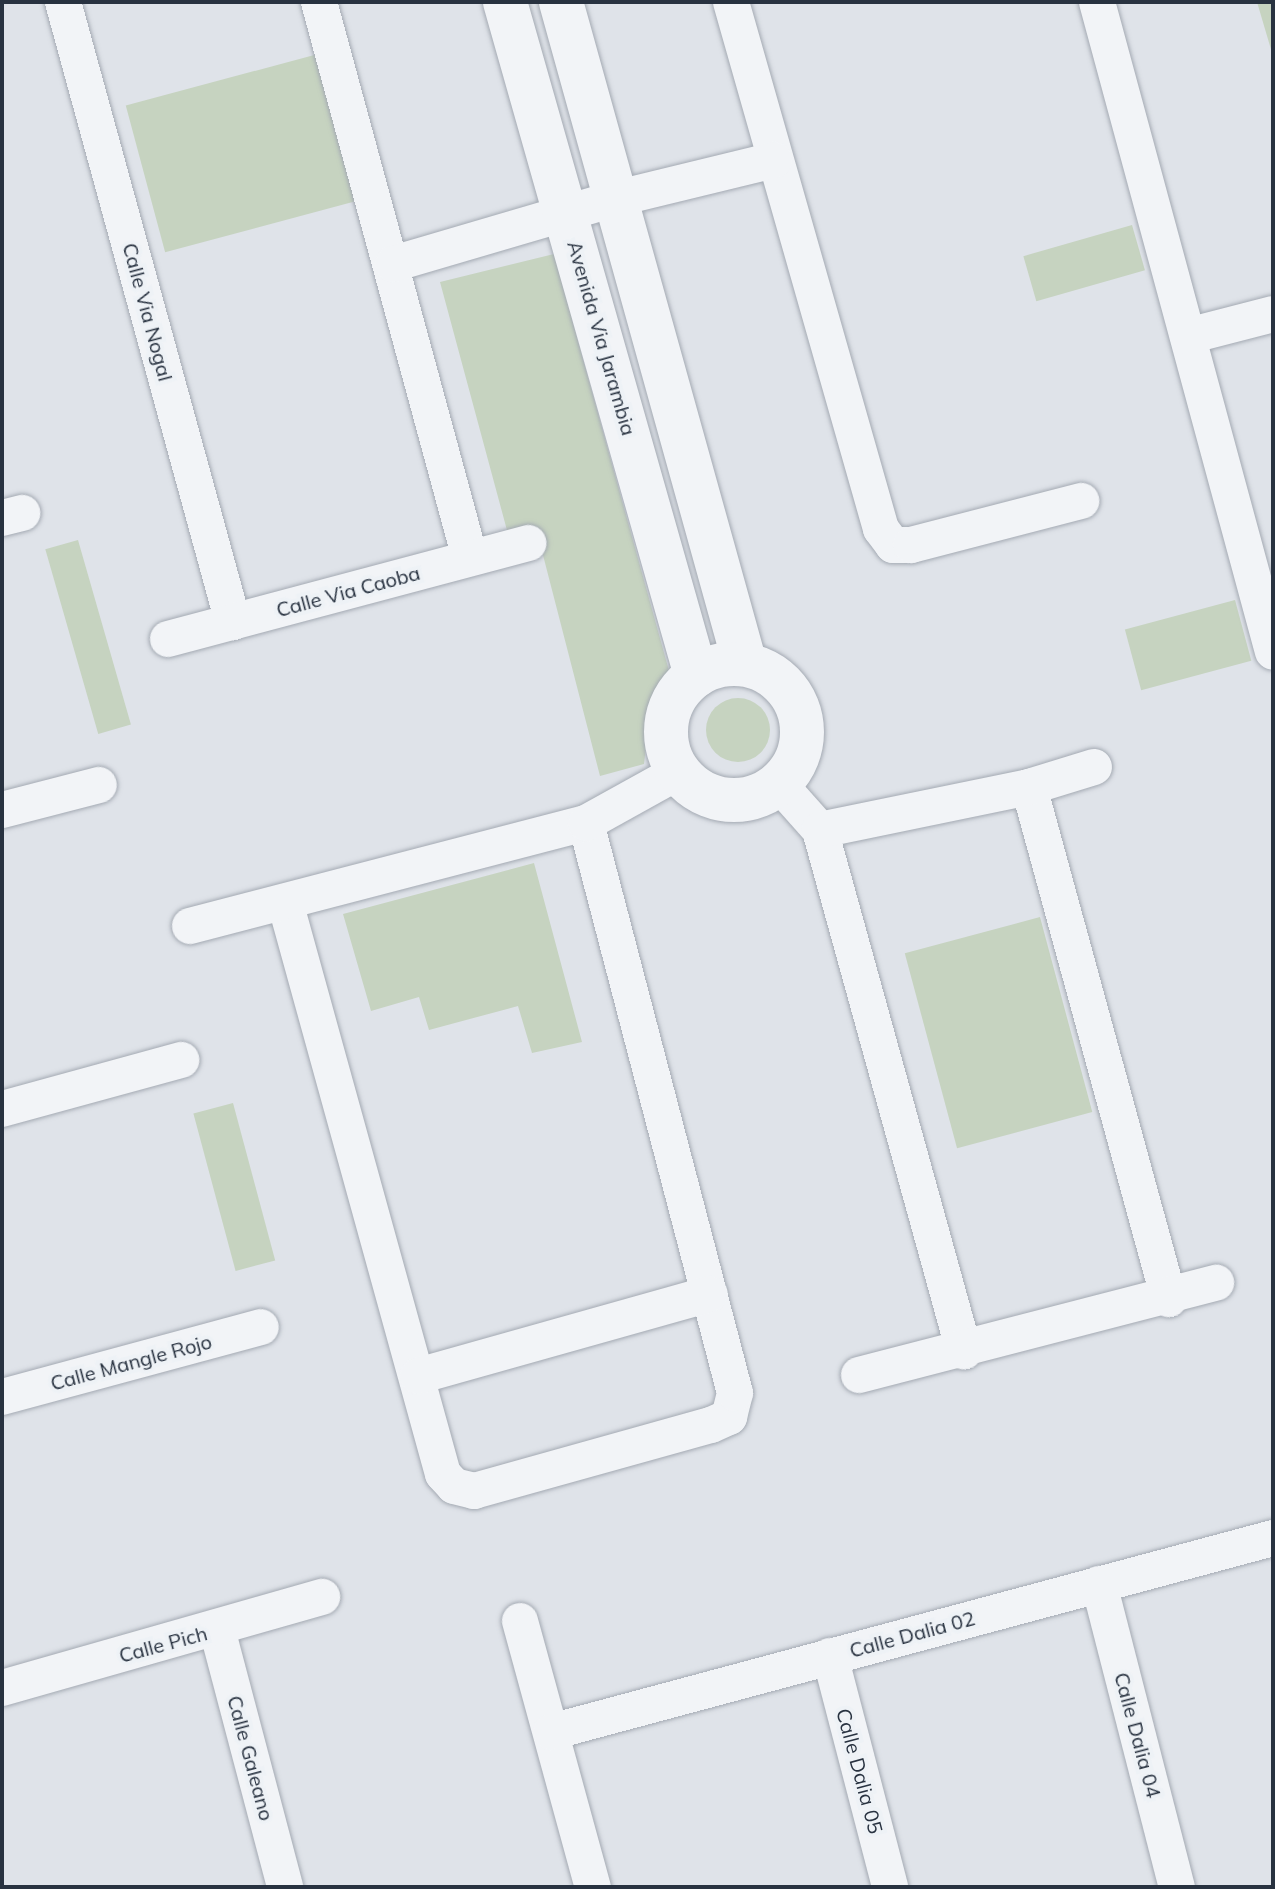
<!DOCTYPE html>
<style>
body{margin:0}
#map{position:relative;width:1275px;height:1889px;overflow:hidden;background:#dfe3e9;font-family:Mulish,sans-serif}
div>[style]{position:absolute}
.green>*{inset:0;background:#c6d3c0;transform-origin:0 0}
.round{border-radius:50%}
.roads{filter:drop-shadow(0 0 2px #a4aab3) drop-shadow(0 0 2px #a4aab3)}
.minor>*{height:36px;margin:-18px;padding:0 18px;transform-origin:18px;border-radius:18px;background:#f2f4f7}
.tertiary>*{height:44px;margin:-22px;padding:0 22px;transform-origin:22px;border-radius:22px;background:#f2f4f7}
.tertiary>.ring{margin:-22px;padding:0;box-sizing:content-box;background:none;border:44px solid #f2f4f7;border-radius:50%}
span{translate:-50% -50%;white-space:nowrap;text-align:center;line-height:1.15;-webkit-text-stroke:8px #eef2f6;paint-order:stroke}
.street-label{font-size:20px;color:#283240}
.frame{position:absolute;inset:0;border:4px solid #283240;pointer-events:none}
</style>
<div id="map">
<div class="green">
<i style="clip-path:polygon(1257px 2px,1273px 2px,1273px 56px)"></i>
<i style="left:318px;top:54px;width:152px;height:199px;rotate:75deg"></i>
<i style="left:1132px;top:225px;width:47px;height:113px;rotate:74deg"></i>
<i style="clip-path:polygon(554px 254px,671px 678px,651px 704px,644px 764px,600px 776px,536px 528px,508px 534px,440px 282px)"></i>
<i style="left:78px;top:540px;width:192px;height:34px;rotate:74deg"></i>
<i style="left:1235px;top:600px;width:63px;height:114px;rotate:75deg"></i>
<i class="round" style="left:706px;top:698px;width:64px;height:64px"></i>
<i style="clip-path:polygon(534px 863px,582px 1042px,532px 1053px,518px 1006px,429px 1030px,419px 997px,371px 1011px,343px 914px)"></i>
<i style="left:1040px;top:917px;width:202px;height:140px;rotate:75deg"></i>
<i style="left:233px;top:1103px;width:163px;height:41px;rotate:75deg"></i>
</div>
<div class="roads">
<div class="minor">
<i style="left:63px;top:2px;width:643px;rotate:74.67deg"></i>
<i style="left:319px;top:2px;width:576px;rotate:74.81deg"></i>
<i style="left:731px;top:2px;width:548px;rotate:74.11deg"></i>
<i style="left:881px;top:529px;width:20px;rotate:53deg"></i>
<i style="left:893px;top:545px;width:18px"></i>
<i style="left:911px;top:545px;width:176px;rotate:-14.5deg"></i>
<i style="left:1097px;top:2px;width:673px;rotate:74.85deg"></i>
<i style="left:393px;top:264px;width:230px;rotate:-16.4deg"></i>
<i style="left:614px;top:199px;width:165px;rotate:-13.7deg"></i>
<i style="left:1188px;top:336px;width:88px;rotate:-14.5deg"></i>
<i style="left:2px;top:518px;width:21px;rotate:-14deg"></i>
<i style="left:168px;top:639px;width:373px;rotate:-14.9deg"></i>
<i style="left:779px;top:784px;width:62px;rotate:48.3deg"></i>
<i style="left:820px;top:830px;width:541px;rotate:74.55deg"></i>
<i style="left:1029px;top:787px;width:531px;rotate:74.71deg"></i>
<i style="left:2px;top:810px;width:100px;rotate:-14.5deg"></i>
<i style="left:820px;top:830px;width:213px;rotate:-11.6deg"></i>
<i style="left:1029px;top:787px;width:68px;rotate:-17.1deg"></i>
<i style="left:285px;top:902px;width:593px;rotate:74.56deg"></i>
<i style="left:443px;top:1474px;width:16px;rotate:47deg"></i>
<i style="left:454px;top:1486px;width:21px;rotate:14deg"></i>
<i style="left:474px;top:1491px;width:246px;rotate:-15.6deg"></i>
<i style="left:711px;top:1425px;width:20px;rotate:-24deg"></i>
<i style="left:729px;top:1417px;width:25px;rotate:-76deg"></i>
<i style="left:735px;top:1393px;width:589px;rotate:-104.65deg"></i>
<i style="left:190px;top:926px;width:409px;rotate:-14.6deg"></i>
<i style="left:586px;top:823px;width:105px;rotate:-29deg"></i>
<i style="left:2px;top:1109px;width:186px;rotate:-15.3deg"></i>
<i style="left:859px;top:1375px;width:369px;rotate:-14.5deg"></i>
<i style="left:418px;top:1376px;width:303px;rotate:-15.7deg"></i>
<i style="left:2px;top:1397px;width:268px;rotate:-15.1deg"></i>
<i style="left:1099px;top:1584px;width:313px;rotate:75.6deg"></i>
<i style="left:520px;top:1621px;width:276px;rotate:74.7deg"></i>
<i style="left:217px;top:1629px;width:267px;rotate:75.2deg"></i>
<i style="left:830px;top:1656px;width:239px;rotate:75.4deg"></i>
<i style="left:2px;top:1688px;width:333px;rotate:-15.9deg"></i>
<i style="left:551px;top:1732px;width:748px;rotate:-15.04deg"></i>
</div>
<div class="tertiary">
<i style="left:505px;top:2px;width:700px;rotate:74.16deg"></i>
<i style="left:561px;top:2px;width:687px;rotate:74.47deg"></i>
<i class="ring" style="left:666px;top:664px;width:92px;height:92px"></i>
</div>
</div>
<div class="street-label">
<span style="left:148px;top:312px;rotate:75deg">Calle Via Nogal</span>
<span style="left:602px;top:338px;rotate:74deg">Avenida Via Jarambia</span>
<span style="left:348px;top:591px;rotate:-15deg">Calle Via Caoba</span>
<span style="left:131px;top:1362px;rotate:-15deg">Calle Mangle Rojo</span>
<span style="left:912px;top:1634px;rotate:-15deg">Calle Dalia 02</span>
<span style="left:163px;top:1644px;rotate:-15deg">Calle Pich</span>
<span style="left:1138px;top:1735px;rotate:75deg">Calle Dalia 04</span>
<span style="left:251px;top:1758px;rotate:75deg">Calle Galeano</span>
<span style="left:860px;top:1771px;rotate:75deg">Calle Dalia 05</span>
</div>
<div class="frame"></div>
</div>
